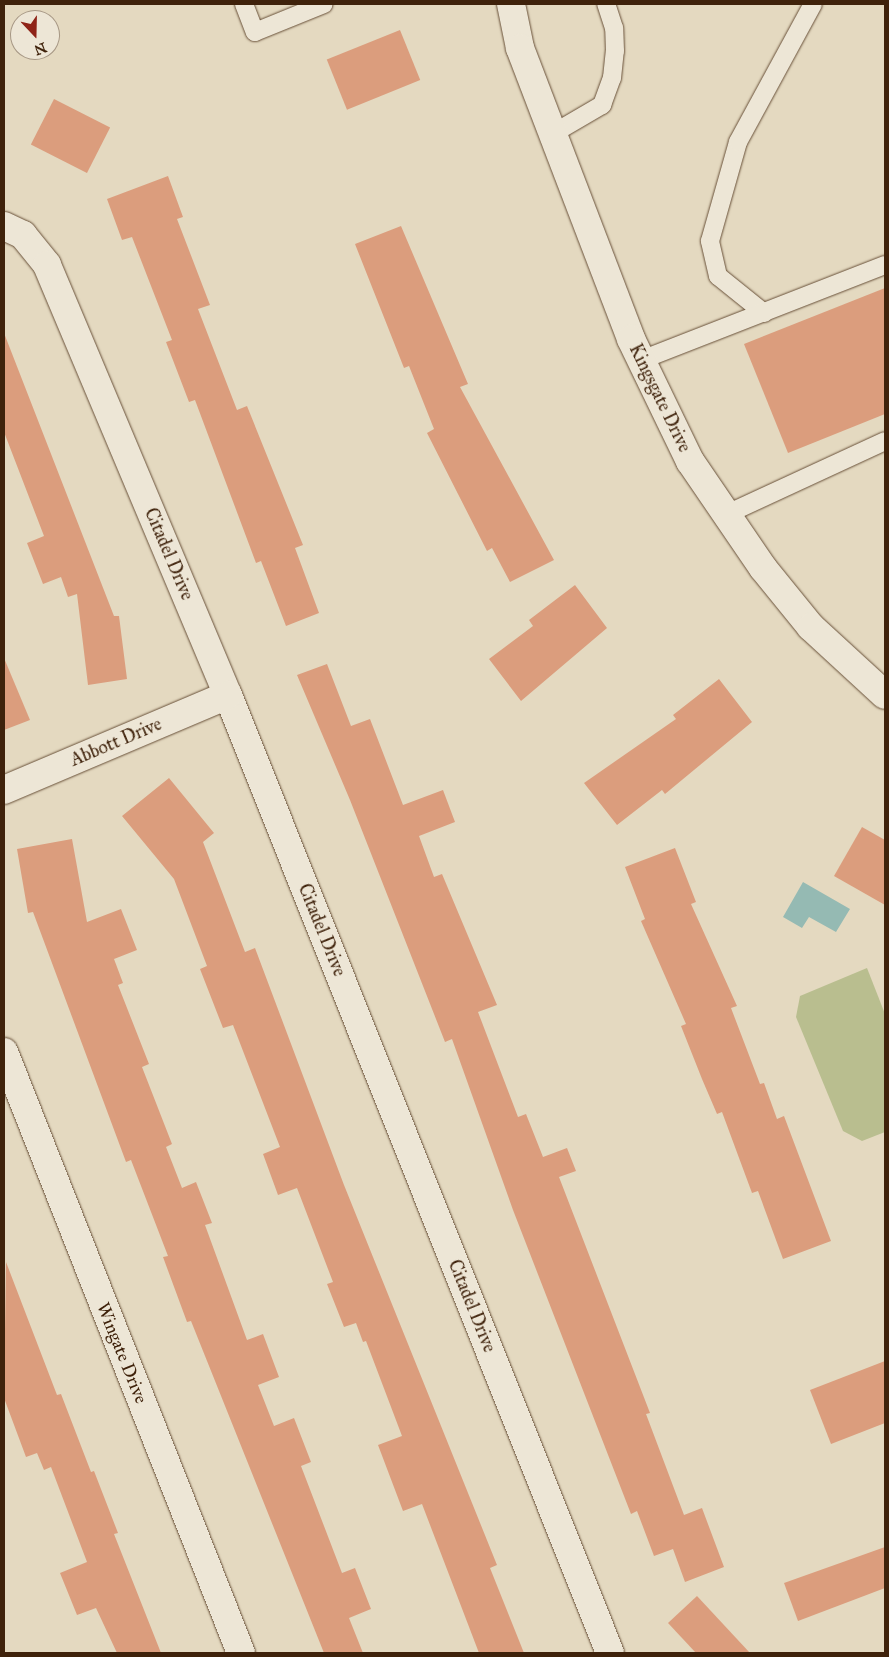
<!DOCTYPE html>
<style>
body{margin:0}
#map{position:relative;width:889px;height:1657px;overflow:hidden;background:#e4d9c0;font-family:"IM FELL Great Primer",serif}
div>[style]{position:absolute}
.green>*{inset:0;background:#b9be8f}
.water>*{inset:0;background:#95bab3}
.building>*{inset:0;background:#db9d7d;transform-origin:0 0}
.roads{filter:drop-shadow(0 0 1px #685038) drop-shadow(0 0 1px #685038)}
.lane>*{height:18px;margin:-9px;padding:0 9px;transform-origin:9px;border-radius:9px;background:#ede6d6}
.street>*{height:28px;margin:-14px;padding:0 14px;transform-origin:14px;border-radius:14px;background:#ede6d6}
span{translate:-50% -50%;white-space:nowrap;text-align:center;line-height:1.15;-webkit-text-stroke:4px #ede6d6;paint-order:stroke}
.street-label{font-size:18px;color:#3f220b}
.frame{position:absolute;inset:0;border:5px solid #3f220b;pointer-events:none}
.north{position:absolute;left:10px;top:10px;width:50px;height:50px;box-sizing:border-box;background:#ede6d6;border:1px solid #a79885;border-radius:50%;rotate:159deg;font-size:14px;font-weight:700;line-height:20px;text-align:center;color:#3f220b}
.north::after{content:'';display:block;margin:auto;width:18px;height:22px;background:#8f2418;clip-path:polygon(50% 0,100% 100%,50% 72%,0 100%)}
</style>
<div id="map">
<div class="green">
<i style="clip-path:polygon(867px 968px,885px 1014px,885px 1132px,862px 1141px,843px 1131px,796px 1017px,800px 996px)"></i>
</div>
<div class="water">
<i style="clip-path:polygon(803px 882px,850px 909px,836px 932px,809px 917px,802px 928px,783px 917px)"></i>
</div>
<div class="building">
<i style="left:400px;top:30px;width:54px;height:79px;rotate:68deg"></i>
<i style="left:54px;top:99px;width:63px;height:51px;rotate:27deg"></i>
<i style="clip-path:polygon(168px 176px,183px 217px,177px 219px,210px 305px,198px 309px,237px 410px,247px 406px,303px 545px,295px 548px,319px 613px,286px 626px,261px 561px,256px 563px,195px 400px,189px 402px,166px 342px,172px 340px,132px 237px,122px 240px,107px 199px)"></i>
<i style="clip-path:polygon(401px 226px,468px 384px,460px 387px,554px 560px,510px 582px,492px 548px,487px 551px,427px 433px,434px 429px,409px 366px,404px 368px,355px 244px)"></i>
<i style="clip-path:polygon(885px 288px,885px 414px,788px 453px,744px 344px)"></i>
<i style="clip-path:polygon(4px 333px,114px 616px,119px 616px,127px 679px,88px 685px,77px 594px,68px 597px,61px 577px,43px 584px,27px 543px,44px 536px,4px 432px)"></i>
<i style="clip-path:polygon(575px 585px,607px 628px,521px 701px,489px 659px,533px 626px,529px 620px)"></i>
<i style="clip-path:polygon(4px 658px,30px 720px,4px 730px)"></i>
<i style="clip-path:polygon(327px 664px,351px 726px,370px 719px,403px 805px,443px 790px,455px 822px,419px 836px,434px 877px,442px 874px,497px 1005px,478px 1012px,518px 1117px,526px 1114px,543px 1157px,567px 1148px,576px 1171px,559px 1177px,650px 1413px,646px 1414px,684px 1515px,702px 1508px,724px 1567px,685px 1582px,673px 1549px,654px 1556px,637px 1511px,631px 1514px,513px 1210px,452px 1039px,445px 1042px,350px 800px,297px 675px)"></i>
<i style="clip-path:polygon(719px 679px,752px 722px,665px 794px,662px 790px,617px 825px,584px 783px,676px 719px,673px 715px)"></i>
<i style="clip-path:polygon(169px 778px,214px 833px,203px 842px,245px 952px,255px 948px,344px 1185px,497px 1565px,490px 1568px,524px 1653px,479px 1653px,422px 1504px,403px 1511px,378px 1445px,402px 1436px,366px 1341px,363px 1342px,356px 1323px,344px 1327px,327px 1284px,333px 1282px,297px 1188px,278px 1195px,263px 1154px,280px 1147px,233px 1025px,223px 1028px,200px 969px,207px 966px,174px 879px,122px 816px)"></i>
<i style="clip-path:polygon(862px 827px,885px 840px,885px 905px,834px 876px)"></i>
<i style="clip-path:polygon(72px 839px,87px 922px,121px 909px,137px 950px,114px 959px,123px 983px,118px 985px,149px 1064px,142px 1067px,172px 1144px,166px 1147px,182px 1188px,196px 1182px,212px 1223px,205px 1225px,247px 1340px,263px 1334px,279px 1377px,258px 1385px,274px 1426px,294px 1418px,311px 1462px,301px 1466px,342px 1573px,355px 1568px,371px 1609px,349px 1618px,363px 1653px,324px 1653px,191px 1321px,187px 1322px,163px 1257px,168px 1256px,131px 1160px,126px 1162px,33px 912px,28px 913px,17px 849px)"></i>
<i style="clip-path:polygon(675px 848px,696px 902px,691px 904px,737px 1006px,731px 1008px,760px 1084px,764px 1083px,777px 1119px,784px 1116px,831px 1241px,783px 1259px,758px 1191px,752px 1193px,722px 1112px,717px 1114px,702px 1079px,681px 1026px,686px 1024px,641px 921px,645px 919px,625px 867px)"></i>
<i style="clip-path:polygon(6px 1262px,57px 1395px,61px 1394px,91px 1472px,94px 1471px,118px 1533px,114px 1534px,161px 1653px,117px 1653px,96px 1608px,77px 1615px,60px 1573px,87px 1562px,51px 1467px,44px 1470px,37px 1453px,26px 1457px,4px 1398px)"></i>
<i style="clip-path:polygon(885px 1361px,885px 1423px,831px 1444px,810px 1390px)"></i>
<i style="clip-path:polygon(885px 1547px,885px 1588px,798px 1621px,784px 1583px)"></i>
<i style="clip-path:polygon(697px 1596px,750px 1653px,696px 1653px,668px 1623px)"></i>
</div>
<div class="roads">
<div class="lane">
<i style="left:244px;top:4px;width:30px;rotate:69deg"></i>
<i style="left:255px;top:32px;width:74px;rotate:-22.1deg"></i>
<i style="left:554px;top:133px;width:56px;rotate:-30.3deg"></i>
<i style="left:602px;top:105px;width:29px;rotate:-70deg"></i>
<i style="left:612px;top:78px;width:27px;rotate:-84deg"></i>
<i style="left:615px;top:51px;width:23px;rotate:-92deg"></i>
<i style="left:614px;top:28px;width:25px;rotate:-108deg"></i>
<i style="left:764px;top:313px;width:59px;rotate:-141.2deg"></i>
<i style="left:718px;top:276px;width:36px;rotate:-103deg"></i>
<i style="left:710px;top:241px;width:103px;rotate:-74.2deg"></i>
<i style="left:738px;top:142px;width:157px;rotate:-61.5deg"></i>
<i style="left:641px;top:360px;width:262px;rotate:-21.3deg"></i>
<i style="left:725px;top:515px;width:176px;rotate:-24.8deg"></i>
</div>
<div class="street">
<i style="left:511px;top:4px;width:45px;rotate:78.4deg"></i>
<i style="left:520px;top:48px;width:311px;rotate:69.1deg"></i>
<i style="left:631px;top:339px;width:136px;rotate:64.2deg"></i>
<i style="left:690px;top:461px;width:130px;rotate:55.7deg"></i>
<i style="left:763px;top:568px;width:76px;rotate:50.9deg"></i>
<i style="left:811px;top:627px;width:100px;rotate:42.6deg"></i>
<i style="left:4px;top:226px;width:21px;rotate:25deg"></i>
<i style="left:23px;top:235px;width:38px;rotate:51deg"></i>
<i style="left:47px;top:265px;width:467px;rotate:67.2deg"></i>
<i style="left:228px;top:695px;width:1031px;rotate:68.26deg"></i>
<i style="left:4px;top:790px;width:243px;rotate:-23deg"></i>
<i style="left:4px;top:1052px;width:646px;rotate:68.48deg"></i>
</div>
</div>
<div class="street-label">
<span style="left:660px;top:398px;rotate:64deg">Kingsgate Drive</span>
<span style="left:169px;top:554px;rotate:67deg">Citadel Drive</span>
<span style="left:116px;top:742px;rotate:-23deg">Abbott Drive</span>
<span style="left:322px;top:930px;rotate:68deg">Citadel Drive</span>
<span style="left:472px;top:1306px;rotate:68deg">Citadel Drive</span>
<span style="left:122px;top:1353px;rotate:68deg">Wingate Drive</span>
</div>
<div class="frame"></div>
<div class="north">N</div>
</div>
